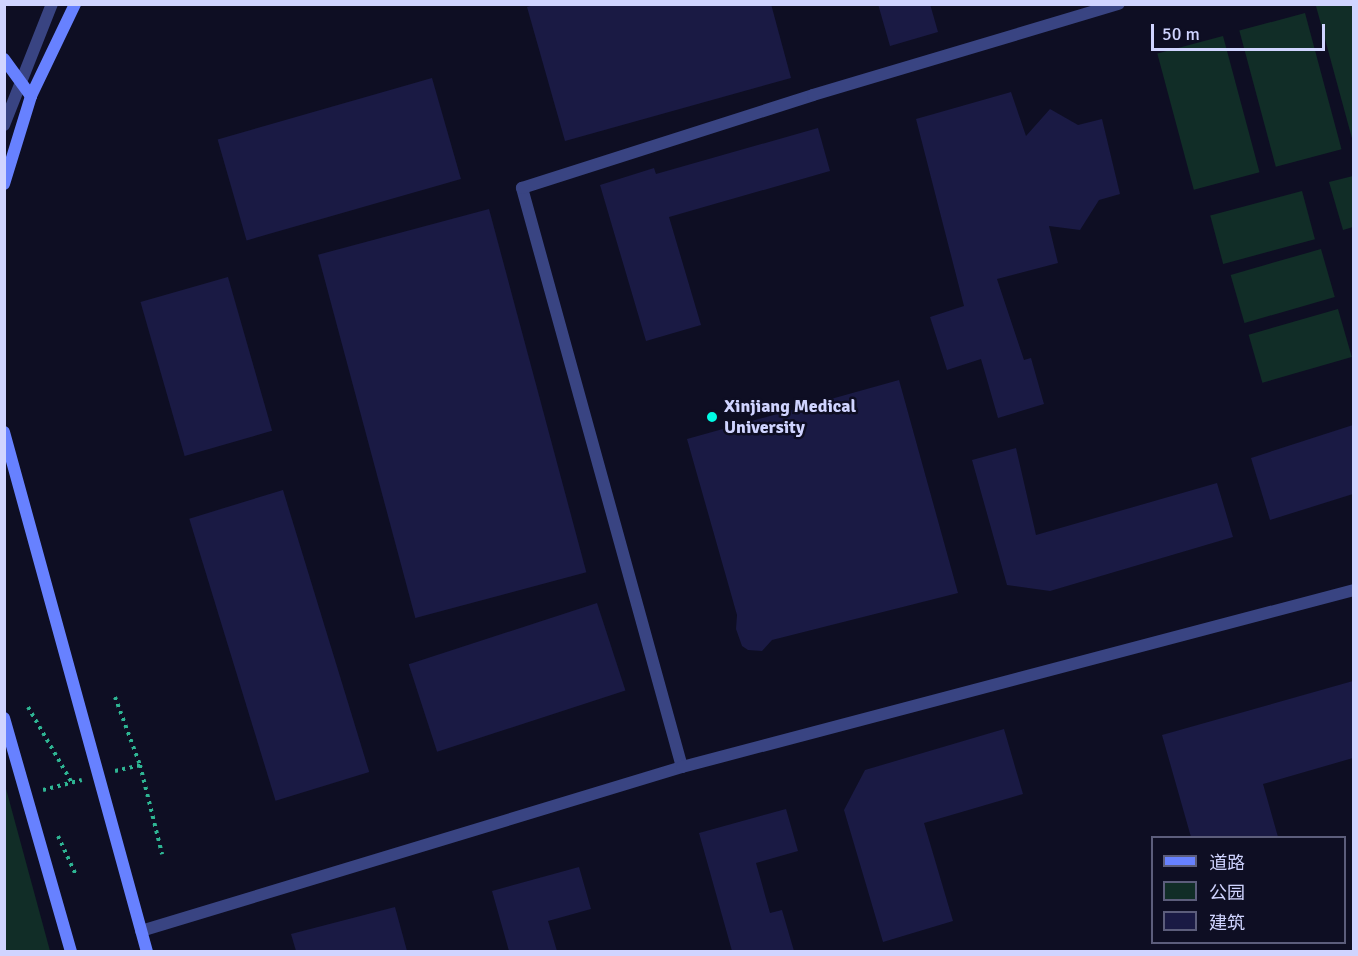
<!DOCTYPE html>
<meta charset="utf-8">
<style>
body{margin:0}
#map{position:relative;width:1358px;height:956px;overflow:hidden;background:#0e0e23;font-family:Signika,"Noto Sans SC",sans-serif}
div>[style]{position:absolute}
.green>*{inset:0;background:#112d27;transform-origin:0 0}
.building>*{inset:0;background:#1a1a44;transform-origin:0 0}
.path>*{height:4px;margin-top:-2px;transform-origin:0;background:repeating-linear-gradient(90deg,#2eb593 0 3px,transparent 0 7.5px)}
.service>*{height:12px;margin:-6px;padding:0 6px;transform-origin:6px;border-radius:6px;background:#394482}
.minor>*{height:12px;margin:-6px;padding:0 6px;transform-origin:6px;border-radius:6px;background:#394482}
.secondary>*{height:12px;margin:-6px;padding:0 6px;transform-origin:6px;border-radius:6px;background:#6781ff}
.dots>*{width:16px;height:16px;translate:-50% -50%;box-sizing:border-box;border:3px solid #0e0e23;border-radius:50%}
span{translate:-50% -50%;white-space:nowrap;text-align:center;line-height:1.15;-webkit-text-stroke:5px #0e0e23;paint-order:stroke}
.poi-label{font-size:18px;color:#d0d4ff;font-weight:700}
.left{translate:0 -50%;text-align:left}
.frame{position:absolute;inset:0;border:6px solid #d0d4ff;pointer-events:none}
.legend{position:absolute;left:1151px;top:836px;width:195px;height:108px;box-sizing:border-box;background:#0e0e23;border:2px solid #5c5d7b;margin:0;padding:8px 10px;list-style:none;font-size:18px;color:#d0d4ff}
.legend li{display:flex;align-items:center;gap:12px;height:30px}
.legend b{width:30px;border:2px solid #5c5d7b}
.scale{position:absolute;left:1151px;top:24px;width:174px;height:27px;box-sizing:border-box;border:3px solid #d0d4ff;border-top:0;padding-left:8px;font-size:18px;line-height:21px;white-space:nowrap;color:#d0d4ff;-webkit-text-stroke:4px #0e0e23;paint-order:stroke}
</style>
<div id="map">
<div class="green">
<i style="clip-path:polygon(1354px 5px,1354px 142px,1353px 142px,1316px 6px)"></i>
<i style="left:1305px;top:13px;width:141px;height:68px;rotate:75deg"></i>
<i style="left:1223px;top:36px;width:141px;height:68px;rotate:75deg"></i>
<i style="clip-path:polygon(1353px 176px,1353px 227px,1343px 230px,1329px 182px)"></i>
<i style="left:1302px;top:191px;width:50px;height:95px;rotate:75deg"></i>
<i style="left:1321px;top:249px;width:50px;height:94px;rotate:74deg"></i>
<i style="left:1338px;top:309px;width:50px;height:93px;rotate:74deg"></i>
<i style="clip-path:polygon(5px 785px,50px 951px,5px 951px)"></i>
</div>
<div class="building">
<i style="clip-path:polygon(537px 4px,771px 4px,791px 78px,565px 141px,527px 7px)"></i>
<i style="clip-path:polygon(878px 4px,930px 4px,938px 32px,890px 46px)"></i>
<i style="left:432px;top:78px;width:105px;height:223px;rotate:74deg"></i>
<i style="clip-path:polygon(1011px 92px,1026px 136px,1050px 109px,1078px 125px,1102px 119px,1120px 194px,1099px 200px,1080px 230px,1049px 226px,1058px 263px,997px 279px,1024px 360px,1031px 358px,1044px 404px,998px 418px,981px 359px,947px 370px,930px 317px,964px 306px,916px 119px)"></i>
<i style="clip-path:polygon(818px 128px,830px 171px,669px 217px,701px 325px,646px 341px,600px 185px,654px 168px,656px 174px)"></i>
<i style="left:489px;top:209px;width:376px;height:177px;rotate:75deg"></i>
<i style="left:228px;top:277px;width:160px;height:91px;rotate:74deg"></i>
<i style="clip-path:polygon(899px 380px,958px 593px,772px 640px,762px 651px,748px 650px,742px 646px,736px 629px,737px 615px,687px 439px)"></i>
<i style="clip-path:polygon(1353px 425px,1353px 494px,1270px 520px,1251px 458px)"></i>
<i style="clip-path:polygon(1016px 448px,1036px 535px,1217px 483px,1233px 537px,1050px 591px,1007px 585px,972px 460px)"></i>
<i style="left:283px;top:490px;width:295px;height:98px;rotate:73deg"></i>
<i style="left:597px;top:603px;width:92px;height:198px;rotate:72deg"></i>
<i style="clip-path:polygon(1353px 681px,1353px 758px,1263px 784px,1278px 837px,1191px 837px,1162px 735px)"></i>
<i style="clip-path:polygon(1004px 729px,1023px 794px,924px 823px,953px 921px,883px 942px,844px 810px,865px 770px)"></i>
<i style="clip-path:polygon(786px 809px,798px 851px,756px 863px,770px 913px,782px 910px,794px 951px,732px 951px,699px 833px)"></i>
<i style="clip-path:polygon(579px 867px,591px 909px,548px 921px,557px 951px,509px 951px,492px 891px)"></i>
<i style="clip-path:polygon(395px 907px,407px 951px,296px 951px,291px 934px)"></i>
</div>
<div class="path">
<i style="left:115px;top:697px;width:72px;rotate:69.8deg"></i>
<i style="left:140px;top:765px;width:92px;rotate:76.1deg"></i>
<i style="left:28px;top:707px;width:88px;rotate:59.9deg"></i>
<i style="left:115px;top:771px;width:26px;rotate:-13deg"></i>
<i style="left:43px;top:790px;width:40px;rotate:-14.4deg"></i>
<i style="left:58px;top:836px;width:41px;rotate:65.3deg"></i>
</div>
<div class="service">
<i style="left:4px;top:125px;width:130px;rotate:-68.4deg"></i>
</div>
<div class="minor">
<i style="left:682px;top:767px;width:601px;rotate:-105.45deg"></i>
<i style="left:522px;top:188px;width:305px;rotate:-17.7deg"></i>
<i style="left:813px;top:95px;width:319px;rotate:-16.6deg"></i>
<i style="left:141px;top:931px;width:565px;rotate:-16.86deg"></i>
<i style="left:682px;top:767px;width:695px;rotate:-14.76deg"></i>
</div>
<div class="secondary">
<i style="left:4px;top:59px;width:46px;rotate:53.9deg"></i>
<i style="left:4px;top:184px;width:92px;rotate:-72.9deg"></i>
<i style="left:31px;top:96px;width:102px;rotate:-64.4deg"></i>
<i style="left:4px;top:432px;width:539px;rotate:74.62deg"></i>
<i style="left:4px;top:718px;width:243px;rotate:74deg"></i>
</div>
<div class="dots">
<i style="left:712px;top:417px;background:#00fbe4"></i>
</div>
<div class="poi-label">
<span class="left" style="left:724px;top:417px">Xinjiang Medical<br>University</span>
</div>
<div class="frame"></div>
<ul class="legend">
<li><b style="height:8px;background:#6781ff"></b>道路</li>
<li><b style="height:16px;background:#112d27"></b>公园</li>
<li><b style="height:16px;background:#1a1a44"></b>建筑</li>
</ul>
<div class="scale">50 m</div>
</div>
